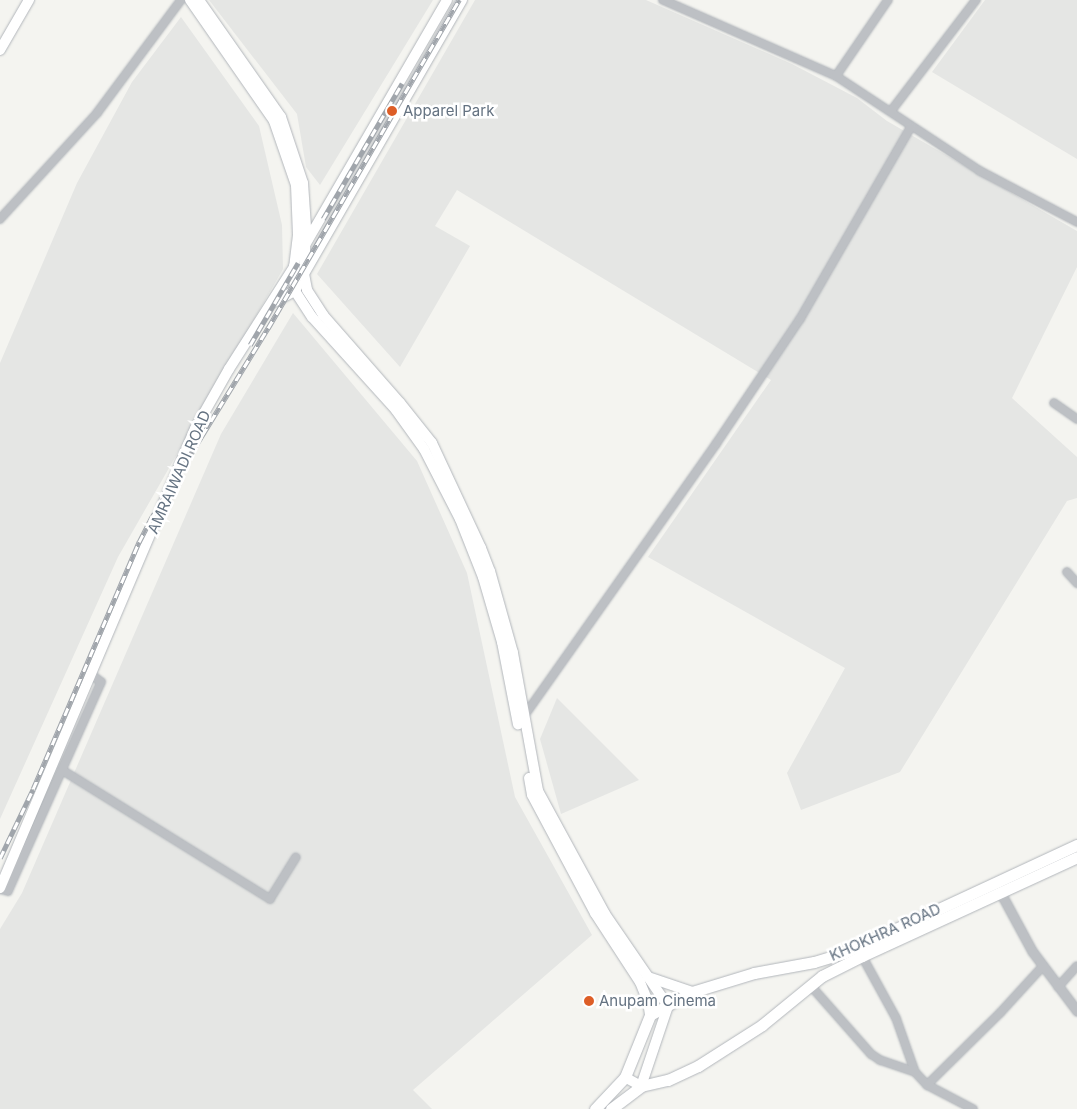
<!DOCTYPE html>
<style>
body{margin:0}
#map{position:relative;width:1077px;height:1109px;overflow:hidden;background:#f4f4f0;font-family:Inter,sans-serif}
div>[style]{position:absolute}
.built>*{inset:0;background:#e5e6e4}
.roads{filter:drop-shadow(0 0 1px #b2b6bb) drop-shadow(0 0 1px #b2b6bb)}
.minor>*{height:8px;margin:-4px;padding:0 4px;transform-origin:4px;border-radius:4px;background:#bdc0c4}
.tertiary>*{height:9px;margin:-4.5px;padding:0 4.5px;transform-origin:4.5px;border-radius:4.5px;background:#bdc0c4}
.secondary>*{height:10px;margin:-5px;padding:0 5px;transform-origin:5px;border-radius:5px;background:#fff}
.primary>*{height:11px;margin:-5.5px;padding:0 5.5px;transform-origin:5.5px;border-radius:5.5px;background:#fff}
.rail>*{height:4.5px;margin-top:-2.25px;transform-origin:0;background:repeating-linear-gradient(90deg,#fff 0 8px,#a0a5ab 0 16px);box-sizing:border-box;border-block:1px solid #a0a5ab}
.dots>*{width:14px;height:14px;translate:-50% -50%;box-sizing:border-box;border:2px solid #fff;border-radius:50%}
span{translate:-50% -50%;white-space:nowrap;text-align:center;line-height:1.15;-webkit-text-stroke:5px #fff;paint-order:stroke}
.poi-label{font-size:15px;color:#647281}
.left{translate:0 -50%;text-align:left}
.street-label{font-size:15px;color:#647281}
</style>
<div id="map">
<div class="built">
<i style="clip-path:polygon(209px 0,433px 0,320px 185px,306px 167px,297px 114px)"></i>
<i style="clip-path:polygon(475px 0,646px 0,792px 64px,857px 98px,887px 121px,1077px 231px,1077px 267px,1012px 398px,1077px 457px,1077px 498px,1067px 501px,900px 772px,801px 810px,787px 773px,845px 668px,648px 557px,771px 380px,457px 190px,435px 226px,470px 246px,400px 367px,317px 274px)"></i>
<i style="clip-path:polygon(985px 0,1077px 0,1077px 159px,932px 72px)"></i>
<i style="clip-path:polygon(181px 17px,259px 126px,282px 225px,283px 269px,118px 557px,0 819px,0 363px,77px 183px,132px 82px)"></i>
<i style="clip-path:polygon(293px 313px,417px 461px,467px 573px,515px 797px,592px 935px,413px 1090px,432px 1109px,0 1109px,0 929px,22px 893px,221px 434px)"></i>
<i style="clip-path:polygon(557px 698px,639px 780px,561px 814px,540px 739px)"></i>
</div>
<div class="roads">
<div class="minor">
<i style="left:663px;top:0;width:189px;rotate:23.7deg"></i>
<i style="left:836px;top:76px;width:173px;rotate:33.4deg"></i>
<i style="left:980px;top:171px;width:110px;rotate:27.7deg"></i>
<i style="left:836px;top:76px;width:92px;rotate:-55.6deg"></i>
<i style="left:891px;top:111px;width:140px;rotate:-52.6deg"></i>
<i style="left:0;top:219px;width:144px;rotate:-47.5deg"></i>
<i style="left:97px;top:113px;width:141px;rotate:-53.4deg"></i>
<i style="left:1054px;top:403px;width:28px;rotate:35deg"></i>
<i style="left:1067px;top:572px;width:15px;rotate:48deg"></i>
<i style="left:522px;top:719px;width:337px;rotate:-54.8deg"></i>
<i style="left:716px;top:444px;width:151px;rotate:-56.1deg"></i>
<i style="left:800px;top:319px;width:222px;rotate:-60deg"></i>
<i style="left:62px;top:770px;width:245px;rotate:31.8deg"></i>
<i style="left:270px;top:899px;width:49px;rotate:-58.2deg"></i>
<i style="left:0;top:889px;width:8px;rotate:14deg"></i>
<i style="left:8px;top:891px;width:229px;rotate:-66deg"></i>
<i style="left:101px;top:682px;width:11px;rotate:-142deg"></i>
<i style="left:862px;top:956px;width:71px;rotate:61.3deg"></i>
<i style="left:896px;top:1018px;width:57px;rotate:70.6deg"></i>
<i style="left:915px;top:1072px;width:18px;rotate:47deg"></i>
<i style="left:811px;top:986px;width:91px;rotate:48.6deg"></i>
<i style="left:871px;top:1054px;width:11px;rotate:34deg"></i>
<i style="left:880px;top:1060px;width:37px;rotate:19deg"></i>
<i style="left:1058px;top:987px;width:28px;rotate:-48deg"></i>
<i style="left:973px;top:1109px;width:52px;rotate:-152.4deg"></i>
<i style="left:927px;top:1085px;width:103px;rotate:-44.6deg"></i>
<i style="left:1000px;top:1013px;width:64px;rotate:-47.5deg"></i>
</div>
<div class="tertiary">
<i style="left:998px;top:888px;width:72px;rotate:61.6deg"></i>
<i style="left:1032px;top:951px;width:75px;rotate:53.1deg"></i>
</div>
<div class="secondary">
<i style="left:190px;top:0;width:147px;rotate:55.2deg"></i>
<i style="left:274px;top:121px;width:68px;rotate:71deg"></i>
<i style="left:296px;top:185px;width:50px;rotate:87.7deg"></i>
<i style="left:298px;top:235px;width:31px;rotate:97deg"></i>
<i style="left:294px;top:266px;width:25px;rotate:88deg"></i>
<i style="left:295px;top:291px;width:31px;rotate:57deg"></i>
<i style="left:312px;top:317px;width:125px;rotate:47.9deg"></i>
<i style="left:396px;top:410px;width:48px;rotate:54.3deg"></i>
<i style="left:424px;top:449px;width:79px;rotate:62.8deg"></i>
<i style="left:460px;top:519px;width:62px;rotate:68.4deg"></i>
<i style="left:483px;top:577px;width:68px;rotate:73.7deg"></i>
<i style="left:502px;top:642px;width:84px;rotate:79deg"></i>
<i style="left:199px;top:0;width:143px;rotate:55deg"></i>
<i style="left:281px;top:117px;width:70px;rotate:71.6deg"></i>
<i style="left:303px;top:183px;width:44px;rotate:86.1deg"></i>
<i style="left:306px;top:227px;width:47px;rotate:92.4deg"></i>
<i style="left:304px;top:274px;width:16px;rotate:79deg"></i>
<i style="left:307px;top:290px;width:30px;rotate:57deg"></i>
<i style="left:323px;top:315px;width:117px;rotate:48.8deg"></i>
<i style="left:400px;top:403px;width:51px;rotate:51.3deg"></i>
<i style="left:432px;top:443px;width:116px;rotate:65deg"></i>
<i style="left:481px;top:548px;width:25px;rotate:69deg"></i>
<i style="left:490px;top:571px;width:85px;rotate:74.3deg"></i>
<i style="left:513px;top:653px;width:140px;rotate:79.7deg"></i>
<i style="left:538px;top:791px;width:140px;rotate:61.4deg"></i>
<i style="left:605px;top:914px;width:112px;rotate:55.6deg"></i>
<i style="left:668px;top:1006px;width:84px;rotate:108.6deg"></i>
<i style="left:641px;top:1086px;width:18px;rotate:-151deg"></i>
<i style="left:0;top:50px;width:58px;rotate:-59.9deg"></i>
<i style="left:305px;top:245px;width:283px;rotate:-59.9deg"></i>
<i style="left:305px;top:272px;width:314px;rotate:-60deg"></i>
<i style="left:272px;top:303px;width:26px;rotate:-28deg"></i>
<i style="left:295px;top:291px;width:7px;rotate:-63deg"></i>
<i style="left:529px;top:778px;width:17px;rotate:80deg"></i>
<i style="left:532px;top:795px;width:134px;rotate:61.9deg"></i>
<i style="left:595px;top:913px;width:82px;rotate:56.9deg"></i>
<i style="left:640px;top:982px;width:22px;rotate:68deg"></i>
<i style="left:648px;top:1002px;width:13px;rotate:81deg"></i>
<i style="left:0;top:888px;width:499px;rotate:-67deg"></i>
<i style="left:195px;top:429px;width:69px;rotate:-60.5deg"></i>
<i style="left:229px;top:369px;width:121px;rotate:-57.5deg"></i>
<i style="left:648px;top:977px;width:46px;rotate:18.8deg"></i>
</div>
<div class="primary">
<i style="left:595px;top:1109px;width:44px;rotate:-46.8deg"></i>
<i style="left:625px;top:1077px;width:67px;rotate:-68deg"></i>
<i style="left:650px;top:1015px;width:48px;rotate:-28.7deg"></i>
<i style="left:692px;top:992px;width:65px;rotate:-17deg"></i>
<i style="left:754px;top:973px;width:61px;rotate:-10.4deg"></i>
<i style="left:814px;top:962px;width:31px;rotate:-17deg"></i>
<i style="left:844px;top:953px;width:257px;rotate:-24.9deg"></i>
<i style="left:611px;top:1109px;width:38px;rotate:-37deg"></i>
<i style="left:641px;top:1086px;width:28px;rotate:-13deg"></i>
<i style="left:668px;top:1080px;width:33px;rotate:-25deg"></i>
<i style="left:698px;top:1066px;width:76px;rotate:-32.6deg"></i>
<i style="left:762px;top:1025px;width:77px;rotate:-39.2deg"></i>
<i style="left:822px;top:976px;width:45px;rotate:-26.6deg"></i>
<i style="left:862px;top:956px;width:237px;rotate:-24.7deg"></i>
</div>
</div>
<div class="rail">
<i style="left:323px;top:219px;width:157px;rotate:-59.8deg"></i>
<i style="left:250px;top:345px;width:95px;rotate:-59.7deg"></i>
<i style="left:0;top:858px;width:76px;rotate:-64.4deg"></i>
<i style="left:33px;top:789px;width:269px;rotate:-66.8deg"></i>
<i style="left:139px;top:542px;width:28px;rotate:-63deg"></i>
<i style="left:152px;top:517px;width:222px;rotate:-58.5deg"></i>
<i style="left:268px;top:328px;width:380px;rotate:-59.8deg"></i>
</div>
<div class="dots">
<i style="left:392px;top:111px;background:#dd5e27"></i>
<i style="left:589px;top:1001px;background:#dd5e27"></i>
</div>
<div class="poi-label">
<span class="left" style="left:403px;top:111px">Apparel Park</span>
<span class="left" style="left:599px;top:1001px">Anupam Cinema</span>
</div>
<div class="street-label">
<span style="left:179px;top:472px;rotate:-66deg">AMRAIWADI ROAD</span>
<span style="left:885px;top:932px;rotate:-24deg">KHOKHRA ROAD</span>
</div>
</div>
